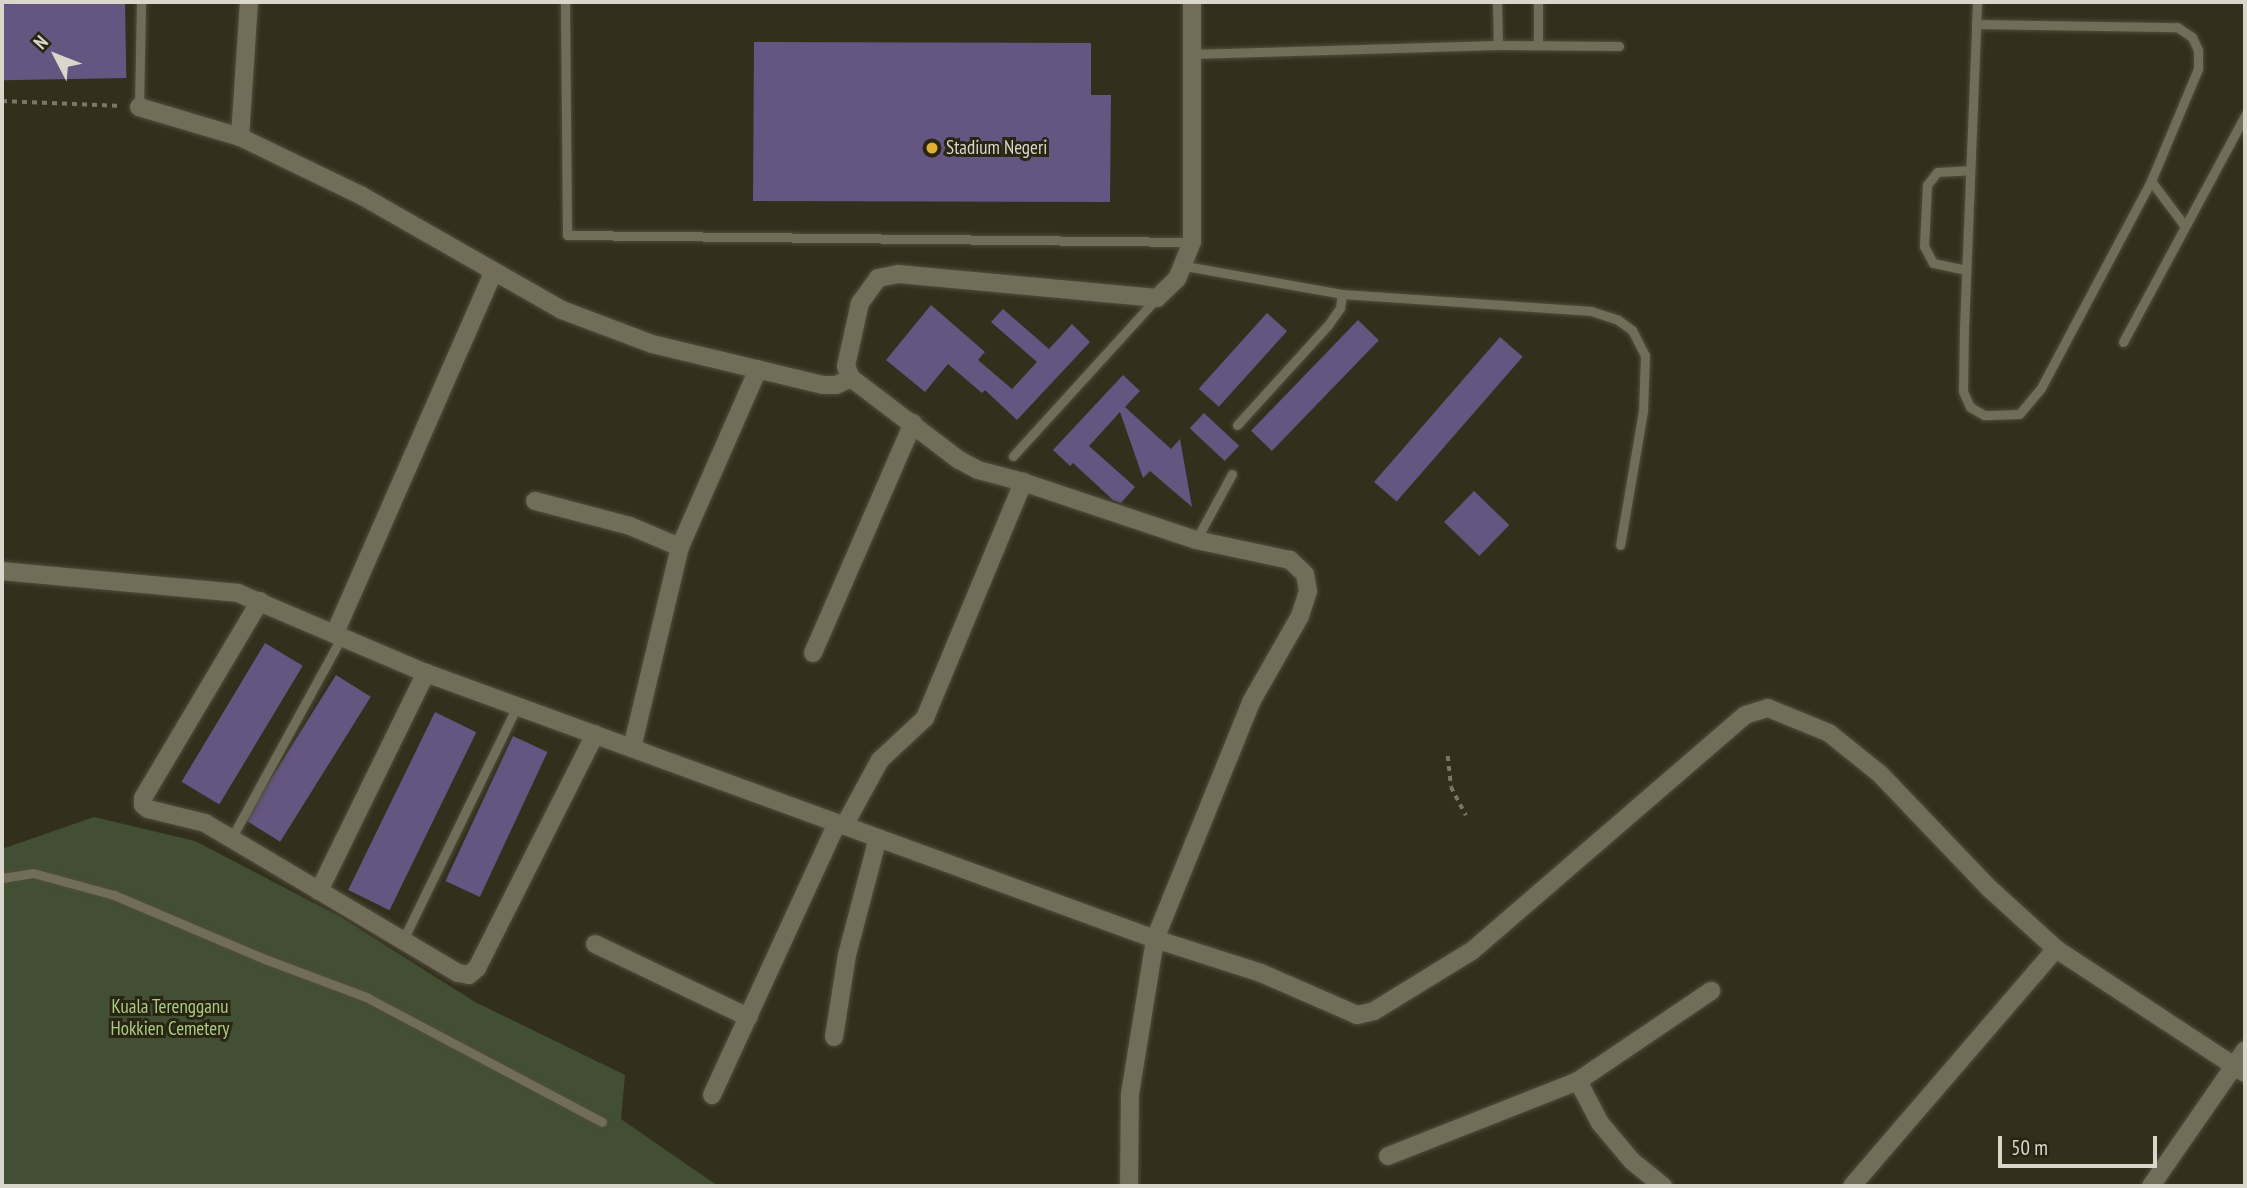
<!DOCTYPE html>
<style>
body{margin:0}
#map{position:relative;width:2247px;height:1188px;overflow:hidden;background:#332f1d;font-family:"PT Sans Narrow",sans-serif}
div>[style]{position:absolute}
.green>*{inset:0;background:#424f32}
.building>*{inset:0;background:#655581;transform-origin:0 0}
.path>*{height:3.5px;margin-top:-1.75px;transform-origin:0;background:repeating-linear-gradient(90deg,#7a7768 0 5px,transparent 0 10px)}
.roads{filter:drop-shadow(0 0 2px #504d3d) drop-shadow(0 0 2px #504d3d)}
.service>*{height:9px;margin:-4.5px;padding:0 4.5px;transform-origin:4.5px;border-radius:4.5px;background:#726d59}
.minor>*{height:18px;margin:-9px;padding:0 9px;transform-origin:9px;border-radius:9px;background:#726d59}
.dots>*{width:19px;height:19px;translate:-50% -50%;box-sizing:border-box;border:4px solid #292513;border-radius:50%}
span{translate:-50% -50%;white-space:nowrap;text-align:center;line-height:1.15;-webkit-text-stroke:6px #292513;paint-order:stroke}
.poi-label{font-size:19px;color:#d9d7cb}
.left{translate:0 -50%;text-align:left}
.park-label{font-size:19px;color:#aacb84}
.frame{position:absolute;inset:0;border:4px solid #d9d7cb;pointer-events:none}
.north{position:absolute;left:21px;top:21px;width:70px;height:70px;-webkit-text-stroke:5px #292513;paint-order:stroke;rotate:312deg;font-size:19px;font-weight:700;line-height:28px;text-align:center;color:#d9d7cb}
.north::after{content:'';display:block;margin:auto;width:24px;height:32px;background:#d9d7cb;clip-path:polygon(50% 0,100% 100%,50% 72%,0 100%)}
.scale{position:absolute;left:1998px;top:1136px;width:159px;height:32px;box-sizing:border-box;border:4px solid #d9d7cb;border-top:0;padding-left:9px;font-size:21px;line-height:24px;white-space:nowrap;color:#d9d7cb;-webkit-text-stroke:5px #292513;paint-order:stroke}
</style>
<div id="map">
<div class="green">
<i style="clip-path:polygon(94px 817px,195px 841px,339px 916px,475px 1002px,625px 1075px,621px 1119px,718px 1186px,2px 1186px,2px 849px)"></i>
</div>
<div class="building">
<i style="left:125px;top:2px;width:76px;height:123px;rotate:89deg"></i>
<i style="clip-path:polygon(754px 42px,1091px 43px,1091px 95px,1111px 95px,1110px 202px,753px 201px)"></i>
<i style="clip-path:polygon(931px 305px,985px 352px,978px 360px,1012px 389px,1037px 362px,991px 322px,1003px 309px,1049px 349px,1072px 324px,1090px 342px,1017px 420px,985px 390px,982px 393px,948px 364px,925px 392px,886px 360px)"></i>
<i style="left:1267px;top:313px;width:27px;height:102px;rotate:42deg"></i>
<i style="left:1358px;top:320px;width:29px;height:154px;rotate:44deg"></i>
<i style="left:1500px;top:337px;width:30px;height:192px;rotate:41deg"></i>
<i style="clip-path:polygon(1123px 375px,1140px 391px,1125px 407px,1171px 449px,1180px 439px,1192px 507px,1150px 471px,1143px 478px,1120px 412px,1089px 446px,1135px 487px,1121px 503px,1113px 500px,1073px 463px,1070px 466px,1053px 450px)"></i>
<i style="left:1204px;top:413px;width:48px;height:21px;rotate:43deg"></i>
<i style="left:1474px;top:491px;width:49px;height:43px;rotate:44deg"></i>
<i style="left:265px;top:643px;width:44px;height:162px;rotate:31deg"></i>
<i style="left:336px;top:675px;width:41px;height:171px;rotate:32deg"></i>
<i style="left:435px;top:712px;width:46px;height:198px;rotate:26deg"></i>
<i style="left:513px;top:736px;width:38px;height:160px;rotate:25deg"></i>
</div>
<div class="path">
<i style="left:2px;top:101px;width:120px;rotate:2.4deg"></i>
<i style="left:1448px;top:756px;width:31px;rotate:84deg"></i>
<i style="left:1451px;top:787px;width:32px;rotate:62deg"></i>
</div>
<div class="roads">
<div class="service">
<i style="left:565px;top:2px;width:233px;rotate:89.5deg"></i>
<i style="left:567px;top:235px;width:625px;rotate:0.64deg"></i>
<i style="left:1497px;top:2px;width:43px;rotate:88.7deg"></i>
<i style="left:1538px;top:2px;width:43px;rotate:90deg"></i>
<i style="left:1976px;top:24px;width:201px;rotate:0.9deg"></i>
<i style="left:2177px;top:27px;width:18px;rotate:34deg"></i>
<i style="left:2192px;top:37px;width:14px;rotate:65deg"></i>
<i style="left:2198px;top:50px;width:19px;rotate:90deg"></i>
<i style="left:2198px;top:69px;width:121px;rotate:112.8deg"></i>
<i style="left:2151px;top:181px;width:234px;rotate:118deg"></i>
<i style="left:2041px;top:388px;width:34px;rotate:130deg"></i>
<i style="left:2019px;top:414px;width:35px;rotate:178deg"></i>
<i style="left:1984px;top:415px;width:16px;rotate:-150deg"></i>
<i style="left:1970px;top:407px;width:17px;rotate:-114deg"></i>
<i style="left:1963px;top:391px;width:62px;rotate:-89.1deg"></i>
<i style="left:1964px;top:329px;width:305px;rotate:-87.7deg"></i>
<i style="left:1976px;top:24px;width:22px;rotate:-87deg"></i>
<i style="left:1192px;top:54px;width:306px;rotate:-1.7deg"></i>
<i style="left:1498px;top:45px;width:121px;rotate:0.5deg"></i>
<i style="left:139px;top:107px;width:105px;rotate:-88.9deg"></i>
<i style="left:2151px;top:181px;width:55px;rotate:53.1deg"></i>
<i style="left:1185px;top:266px;width:159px;rotate:10.1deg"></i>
<i style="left:1342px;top:294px;width:250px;rotate:3.9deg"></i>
<i style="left:1591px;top:311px;width:28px;rotate:18deg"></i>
<i style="left:1618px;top:320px;width:17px;rotate:36deg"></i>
<i style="left:1632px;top:330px;width:28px;rotate:63deg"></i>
<i style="left:1645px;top:355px;width:56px;rotate:92deg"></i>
<i style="left:1643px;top:411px;width:136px;rotate:99.7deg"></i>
<i style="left:1966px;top:270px;width:34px;rotate:-168deg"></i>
<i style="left:1933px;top:263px;width:19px;rotate:-118deg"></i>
<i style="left:1924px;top:246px;width:61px;rotate:-87.2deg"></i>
<i style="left:1927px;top:185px;width:16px;rotate:-52deg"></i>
<i style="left:1937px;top:172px;width:33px;rotate:-3deg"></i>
<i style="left:2123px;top:342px;width:258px;rotate:-61.7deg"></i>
<i style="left:1237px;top:425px;width:135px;rotate:-47.7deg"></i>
<i style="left:1328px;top:325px;width:21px;rotate:-55deg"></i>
<i style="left:1340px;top:308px;width:14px;rotate:-82deg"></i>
<i style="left:1013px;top:456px;width:212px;rotate:-47.7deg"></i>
<i style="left:1196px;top:540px;width:75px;rotate:-61.4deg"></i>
<i style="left:231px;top:839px;width:231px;rotate:-61.3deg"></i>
<i style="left:2px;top:878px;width:31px;rotate:-9deg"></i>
<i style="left:33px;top:873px;width:84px;rotate:15.2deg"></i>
<i style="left:114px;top:895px;width:164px;rotate:23deg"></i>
<i style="left:265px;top:959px;width:108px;rotate:20.6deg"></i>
<i style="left:366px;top:997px;width:267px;rotate:27.9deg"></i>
<i style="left:403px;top:940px;width:260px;rotate:-64deg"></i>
</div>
<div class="minor">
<i style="left:139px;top:107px;width:105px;rotate:16.5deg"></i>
<i style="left:240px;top:137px;width:136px;rotate:25.8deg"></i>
<i style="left:362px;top:196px;width:230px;rotate:29.7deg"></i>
<i style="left:562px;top:310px;width:96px;rotate:20.7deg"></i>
<i style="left:652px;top:344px;width:176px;rotate:13.5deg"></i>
<i style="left:823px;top:385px;width:13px"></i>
<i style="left:836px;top:385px;width:17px;rotate:-25deg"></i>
<i style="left:240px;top:137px;width:135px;rotate:-86.2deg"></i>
<i style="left:535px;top:501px;width:98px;rotate:14.7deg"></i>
<i style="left:630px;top:526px;width:54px;rotate:22.8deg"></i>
<i style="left:2px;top:571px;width:237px;rotate:5.3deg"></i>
<i style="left:238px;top:593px;width:204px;rotate:23.1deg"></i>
<i style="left:426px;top:673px;width:776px;rotate:20.05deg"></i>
<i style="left:1155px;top:939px;width:111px;rotate:17.8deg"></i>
<i style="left:1261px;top:973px;width:105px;rotate:23.6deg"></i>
<i style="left:1357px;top:1015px;width:17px;rotate:-13deg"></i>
<i style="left:1374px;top:1011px;width:116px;rotate:-31.6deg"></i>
<i style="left:1473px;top:950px;width:359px;rotate:-40.8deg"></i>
<i style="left:1745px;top:715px;width:24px;rotate:-17deg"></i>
<i style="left:1768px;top:708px;width:66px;rotate:22.3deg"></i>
<i style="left:1829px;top:733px;width:65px;rotate:38.8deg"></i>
<i style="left:1880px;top:774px;width:158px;rotate:46.3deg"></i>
<i style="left:1989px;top:888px;width:91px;rotate:42.3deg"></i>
<i style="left:260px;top:601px;width:229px;rotate:120.7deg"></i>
<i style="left:143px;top:798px;width:7px;rotate:90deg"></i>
<i style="left:143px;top:805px;width:6px;rotate:39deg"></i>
<i style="left:148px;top:809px;width:59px;rotate:13.8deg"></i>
<i style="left:205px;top:823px;width:294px;rotate:30.7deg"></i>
<i style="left:458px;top:973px;width:11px;rotate:10deg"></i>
<i style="left:469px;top:975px;width:11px;rotate:-41deg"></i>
<i style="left:477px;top:968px;width:262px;rotate:-63.2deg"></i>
<i style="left:335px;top:633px;width:393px;rotate:-66.3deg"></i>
<i style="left:813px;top:653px;width:251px;rotate:-66.5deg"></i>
<i style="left:632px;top:748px;width:207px;rotate:-76.6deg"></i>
<i style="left:680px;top:547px;width:194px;rotate:-66.3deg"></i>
<i style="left:844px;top:826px;width:75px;rotate:-61.4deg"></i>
<i style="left:880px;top:760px;width:62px;rotate:-43deg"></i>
<i style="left:925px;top:718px;width:256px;rotate:-67.4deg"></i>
<i style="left:319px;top:891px;width:243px;rotate:-63.9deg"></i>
<i style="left:595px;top:944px;width:170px;rotate:25.5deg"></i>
<i style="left:834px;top:1037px;width:83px;rotate:-81deg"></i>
<i style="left:847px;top:955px;width:121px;rotate:-75.2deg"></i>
<i style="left:1578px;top:1081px;width:47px;rotate:62.4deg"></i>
<i style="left:1600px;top:1123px;width:50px;rotate:49.9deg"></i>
<i style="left:1632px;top:1161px;width:40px;rotate:39deg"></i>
<i style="left:712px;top:1095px;width:299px;rotate:-65.3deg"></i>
<i style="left:1388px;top:1156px;width:204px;rotate:-21.5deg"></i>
<i style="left:1578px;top:1081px;width:161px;rotate:-34.1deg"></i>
<i style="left:1129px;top:1186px;width:92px;rotate:-89.4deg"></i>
<i style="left:1130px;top:1094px;width:157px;rotate:-80.8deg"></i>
<i style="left:1155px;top:939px;width:256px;rotate:-67.9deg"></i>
<i style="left:1251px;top:702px;width:99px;rotate:-60.3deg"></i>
<i style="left:1300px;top:616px;width:26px;rotate:-72deg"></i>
<i style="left:1308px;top:591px;width:17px;rotate:-100deg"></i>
<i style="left:1305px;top:574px;width:21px;rotate:-137deg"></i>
<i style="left:1290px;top:560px;width:96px;rotate:-168deg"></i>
<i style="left:1196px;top:540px;width:182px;rotate:-161.5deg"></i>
<i style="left:1023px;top:482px;width:47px;rotate:-165.1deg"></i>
<i style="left:978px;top:470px;width:21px;rotate:-152deg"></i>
<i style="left:959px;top:460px;width:136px;rotate:-142.8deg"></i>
<i style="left:851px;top:378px;width:13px;rotate:-113deg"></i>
<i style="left:846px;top:366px;width:65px;rotate:-77.5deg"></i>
<i style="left:860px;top:303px;width:31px;rotate:-54deg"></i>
<i style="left:878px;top:278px;width:20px;rotate:-11deg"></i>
<i style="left:898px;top:274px;width:260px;rotate:5.3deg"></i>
<i style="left:1157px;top:298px;width:28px;rotate:-44deg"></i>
<i style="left:1177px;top:279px;width:40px;rotate:-68deg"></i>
<i style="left:1192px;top:242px;width:240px;rotate:-90deg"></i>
<i style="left:1852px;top:1186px;width:313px;rotate:-49.3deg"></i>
<i style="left:2056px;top:949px;width:226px;rotate:33.3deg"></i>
<i style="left:2151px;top:1186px;width:165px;rotate:-55.3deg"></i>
</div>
</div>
<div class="dots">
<i style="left:932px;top:148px;background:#e1af34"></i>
</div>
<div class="poi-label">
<span class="left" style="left:946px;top:148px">Stadium Negeri</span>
</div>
<div class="park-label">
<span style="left:170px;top:1018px">Kuala Terengganu<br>Hokkien Cemetery</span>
</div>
<div class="frame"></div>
<div class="north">N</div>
<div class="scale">50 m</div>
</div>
